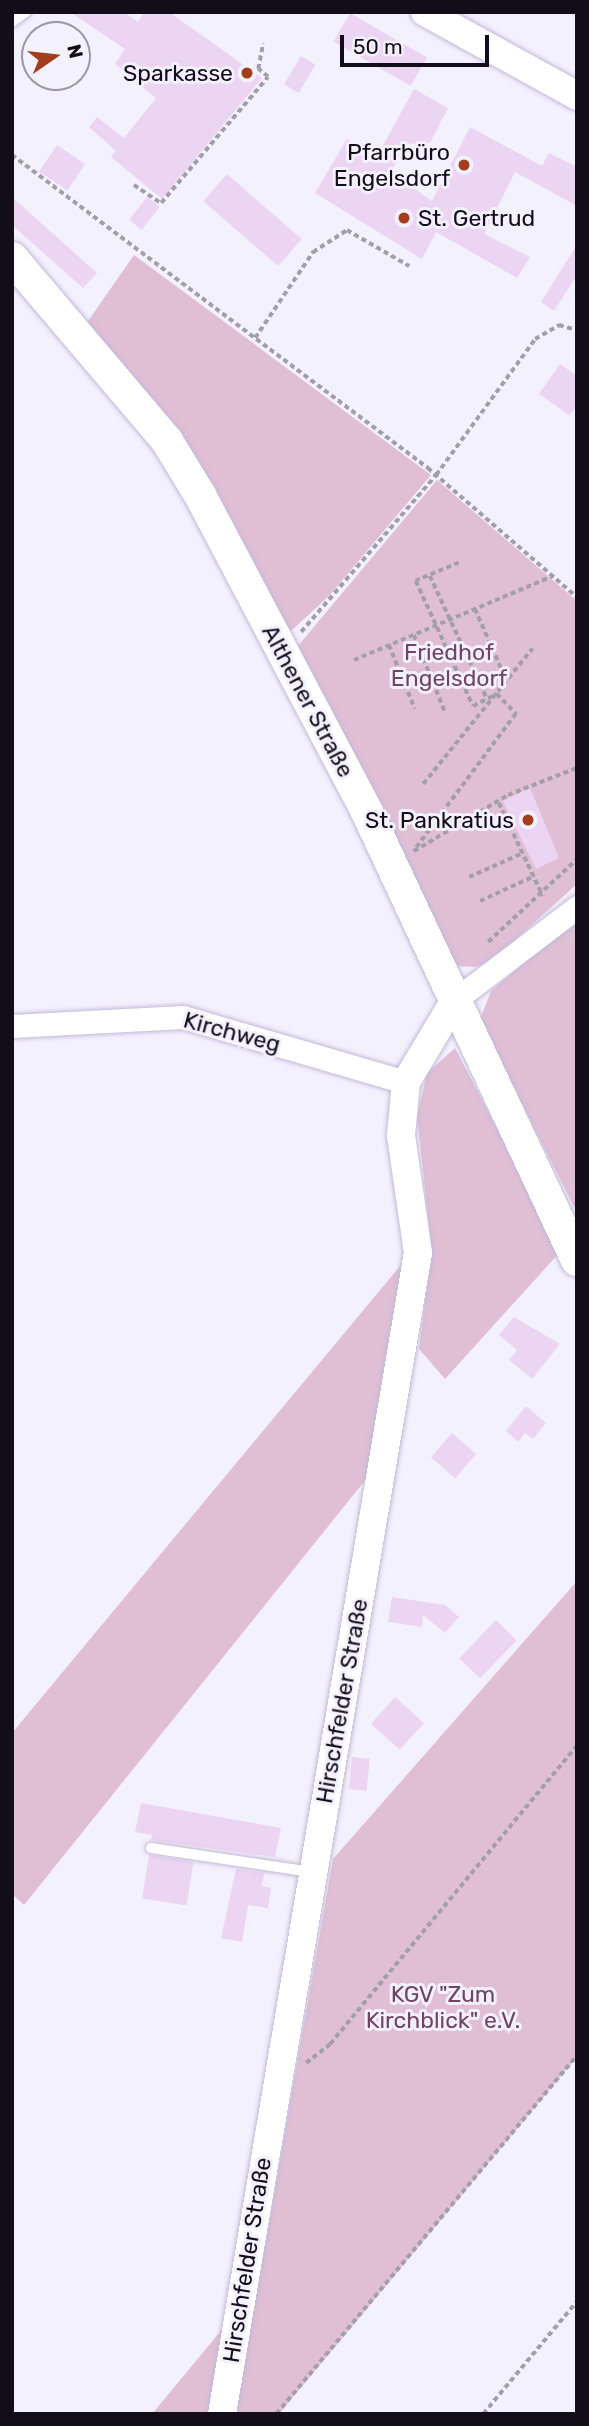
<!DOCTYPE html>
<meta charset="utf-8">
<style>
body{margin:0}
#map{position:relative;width:589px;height:2426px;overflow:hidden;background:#f4f1fe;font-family:Rubik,sans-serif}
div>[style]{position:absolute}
.green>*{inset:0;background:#e0bfd5}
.building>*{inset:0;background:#ecd4f3;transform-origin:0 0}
.path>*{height:3.5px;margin-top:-1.75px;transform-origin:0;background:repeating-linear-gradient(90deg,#a29fab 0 5px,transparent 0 8.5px)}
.roads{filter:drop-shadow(0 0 2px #c2b9d7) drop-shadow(0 0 2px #c2b9d7)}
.service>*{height:10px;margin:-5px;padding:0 5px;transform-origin:5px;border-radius:5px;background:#fff}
.minor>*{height:23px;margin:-11.5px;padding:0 11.5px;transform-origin:11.5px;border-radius:11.5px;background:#fff}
.tertiary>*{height:28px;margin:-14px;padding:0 14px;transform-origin:14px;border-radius:14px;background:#fff}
.secondary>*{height:32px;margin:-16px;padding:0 16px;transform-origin:16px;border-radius:16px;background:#fff}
.dots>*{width:19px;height:19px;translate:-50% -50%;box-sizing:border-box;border:4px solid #f4f1fe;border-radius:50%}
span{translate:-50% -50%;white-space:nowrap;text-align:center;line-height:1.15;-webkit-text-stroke:6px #f4f1fe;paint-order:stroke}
.poi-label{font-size:23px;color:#120e19}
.right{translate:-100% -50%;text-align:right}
.left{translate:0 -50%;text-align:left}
.park-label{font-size:23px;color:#714364}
.street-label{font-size:23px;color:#120e19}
.frame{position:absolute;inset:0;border:14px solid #120e19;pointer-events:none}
.north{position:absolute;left:21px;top:21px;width:70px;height:70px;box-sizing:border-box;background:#f4f1fe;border:2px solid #9a96a2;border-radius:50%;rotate:76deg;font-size:19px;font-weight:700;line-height:28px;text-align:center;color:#120e19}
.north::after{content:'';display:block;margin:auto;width:24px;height:32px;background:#a43d1c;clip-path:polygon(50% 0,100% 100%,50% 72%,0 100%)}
.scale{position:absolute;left:340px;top:35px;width:149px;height:32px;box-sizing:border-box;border:4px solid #120e19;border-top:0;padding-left:9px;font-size:21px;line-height:24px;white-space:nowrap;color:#120e19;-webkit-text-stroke:5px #f4f1fe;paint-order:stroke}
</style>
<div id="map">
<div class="green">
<i style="clip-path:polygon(134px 255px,431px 475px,329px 596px,291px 631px,86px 324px)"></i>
<i style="clip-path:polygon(437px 480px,577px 601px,577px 884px,493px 960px,476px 967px,453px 966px,297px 647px)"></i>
<i style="clip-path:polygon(577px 919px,577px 1213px,480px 1020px,491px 991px)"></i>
<i style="clip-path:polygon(455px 1048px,561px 1251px,445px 1379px,419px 1349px,432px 1251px,417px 1117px,427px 1073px)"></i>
<i style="clip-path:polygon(405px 1260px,371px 1473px,24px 1905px,12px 1894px,12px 1733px)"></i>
<i style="clip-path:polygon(577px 1581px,577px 2057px,279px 2414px,152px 2414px,258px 2286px,333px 1859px)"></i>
</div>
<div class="building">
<i style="clip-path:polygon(70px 12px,124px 12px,138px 22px,144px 12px,169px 12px,262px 78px,162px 199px,111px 157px,116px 151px,89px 127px,97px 117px,124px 138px,156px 98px,115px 64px,125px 49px)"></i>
<i style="left:350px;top:13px;width:89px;height:33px;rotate:30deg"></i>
<i style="left:301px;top:56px;width:17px;height:33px;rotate:31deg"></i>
<i style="clip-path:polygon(414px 89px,448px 108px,430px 143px,406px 144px,391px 172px,432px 201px,470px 127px,542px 166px,549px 153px,577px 167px,577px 206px,515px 172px,484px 234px,530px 257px,517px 278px,436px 232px,422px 259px,315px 193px,347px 139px,377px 156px)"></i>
<i style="left:57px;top:145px;width:34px;height:32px;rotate:34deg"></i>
<i style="left:227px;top:174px;width:99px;height:36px;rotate:41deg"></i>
<i style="clip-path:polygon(12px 197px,97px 273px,83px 288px,12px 225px)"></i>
<i style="left:147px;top:197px;width:16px;height:29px;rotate:38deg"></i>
<i style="clip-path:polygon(577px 245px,577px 275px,554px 311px,541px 302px)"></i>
<i style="clip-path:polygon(560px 364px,577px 376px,577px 407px,569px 415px,539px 394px)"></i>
<i style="clip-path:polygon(530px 788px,559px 858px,536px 869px,503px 801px)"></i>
<i style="clip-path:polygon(514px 1317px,560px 1344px,532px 1379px,509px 1360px,517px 1350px,499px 1335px)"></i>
<i style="clip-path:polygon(526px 1406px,546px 1423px,533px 1439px,525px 1433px,518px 1442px,506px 1431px)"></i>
<i style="left:452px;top:1433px;width:32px;height:32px;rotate:41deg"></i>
<i style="clip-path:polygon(392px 1597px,445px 1605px,459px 1617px,445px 1633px,423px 1615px,422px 1627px,388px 1622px)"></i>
<i style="left:496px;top:1620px;width:29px;height:53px;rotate:44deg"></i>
<i style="left:395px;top:1697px;width:39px;height:36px;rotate:42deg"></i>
<i style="left:352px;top:1757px;width:18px;height:32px;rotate:6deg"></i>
<i style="clip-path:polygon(141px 1803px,281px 1828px,275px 1857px,151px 1840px,152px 1835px,135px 1832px)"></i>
<i style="left:149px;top:1855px;width:45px;height:44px;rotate:9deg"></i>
<i style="clip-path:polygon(236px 1869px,264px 1873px,262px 1886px,271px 1888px,268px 1908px,248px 1905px,242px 1942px,221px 1938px)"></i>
</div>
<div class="path">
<i style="left:12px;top:155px;width:521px;rotate:36.96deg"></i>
<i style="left:428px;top:468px;width:197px;rotate:40.9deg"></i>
<i style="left:134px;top:185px;width:32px;rotate:34deg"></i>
<i style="left:161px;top:203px;width:165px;rotate:-49.7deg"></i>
<i style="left:268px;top:77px;width:13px;rotate:-141deg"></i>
<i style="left:258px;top:69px;width:26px;rotate:-79deg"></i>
<i style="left:255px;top:338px;width:104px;rotate:-56deg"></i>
<i style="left:313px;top:252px;width:40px;rotate:-32.9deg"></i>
<i style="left:347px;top:230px;width:72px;rotate:30.1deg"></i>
<i style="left:459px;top:563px;width:47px;rotate:157.3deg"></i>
<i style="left:416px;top:581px;width:137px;rotate:65.5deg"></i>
<i style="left:473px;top:706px;width:27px;rotate:-27deg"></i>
<i style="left:497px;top:694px;width:28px;rotate:46deg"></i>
<i style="left:516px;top:714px;width:171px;rotate:126.7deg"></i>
<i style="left:414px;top:851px;width:109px;rotate:-30.8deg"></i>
<i style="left:508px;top:795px;width:74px;rotate:-21.4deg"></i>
<i style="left:430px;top:576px;width:136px;rotate:65.1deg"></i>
<i style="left:475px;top:609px;width:77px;rotate:66.1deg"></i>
<i style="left:301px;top:632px;width:207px;rotate:-49.3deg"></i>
<i style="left:436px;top:475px;width:168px;rotate:-53.9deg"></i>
<i style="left:535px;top:339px;width:28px;rotate:-30deg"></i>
<i style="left:559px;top:325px;width:19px;rotate:16deg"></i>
<i style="left:414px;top:635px;width:83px;rotate:68.1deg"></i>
<i style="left:389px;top:645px;width:69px;rotate:67.9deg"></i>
<i style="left:354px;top:660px;width:216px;rotate:-22.9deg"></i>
<i style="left:423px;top:784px;width:174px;rotate:-51.1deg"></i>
<i style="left:499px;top:803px;width:103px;rotate:64.7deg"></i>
<i style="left:469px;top:877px;width:59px;rotate:-24deg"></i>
<i style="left:480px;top:901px;width:60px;rotate:-24.8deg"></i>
<i style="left:488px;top:942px;width:122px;rotate:-43deg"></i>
<i style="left:306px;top:2063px;width:31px;rotate:-38deg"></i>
<i style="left:330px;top:2044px;width:388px;rotate:-50.4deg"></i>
<i style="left:276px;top:2414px;width:468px;rotate:-50deg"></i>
<i style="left:483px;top:2414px;width:147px;rotate:-50.2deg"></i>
</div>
<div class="roads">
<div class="service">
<i style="left:12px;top:22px;width:17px;rotate:-36deg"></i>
<i style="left:151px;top:1848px;width:162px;rotate:8.5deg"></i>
</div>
<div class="minor">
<i style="left:455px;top:1000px;width:153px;rotate:-37.3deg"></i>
<i style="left:12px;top:1026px;width:171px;rotate:-3deg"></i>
<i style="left:183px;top:1017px;width:232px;rotate:16.3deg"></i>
</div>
<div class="tertiary">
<i style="left:425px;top:12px;width:174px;rotate:28.9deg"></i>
<i style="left:222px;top:2414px;width:1177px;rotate:-80.42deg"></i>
<i style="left:418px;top:1253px;width:119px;rotate:-98.2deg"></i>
<i style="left:401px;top:1135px;width:53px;rotate:-84.6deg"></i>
<i style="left:406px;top:1082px;width:96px;rotate:-59.1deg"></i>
</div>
<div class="secondary">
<i style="left:12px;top:258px;width:240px;rotate:49.7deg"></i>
<i style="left:167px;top:441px;width:63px;rotate:58.6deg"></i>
<i style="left:200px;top:495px;width:358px;rotate:62.2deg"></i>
<i style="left:367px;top:812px;width:495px;rotate:64.9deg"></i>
</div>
</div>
<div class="dots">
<i style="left:247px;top:73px;background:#a43d1c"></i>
<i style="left:464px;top:165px;background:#a43d1c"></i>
<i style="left:404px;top:218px;background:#a43d1c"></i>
<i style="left:528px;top:820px;background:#a43d1c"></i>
</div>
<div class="poi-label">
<span class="right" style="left:233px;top:73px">Sparkasse</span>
<span class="right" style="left:450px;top:165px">Pfarrbüro<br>Engelsdorf</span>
<span class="left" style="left:418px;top:218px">St. Gertrud</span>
<span class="right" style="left:514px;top:820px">St. Pankratius</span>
</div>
<div class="park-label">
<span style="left:449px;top:665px">Friedhof<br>Engelsdorf</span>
<span style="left:443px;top:2007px">KGV "Zum<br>Kirchblick" e.V.</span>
</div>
<div class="street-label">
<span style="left:308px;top:701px;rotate:62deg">Althener Straße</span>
<span style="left:232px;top:1032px;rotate:15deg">Kirchweg</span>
<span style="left:342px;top:1701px;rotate:-80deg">Hirschfelder Straße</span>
<span style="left:247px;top:2260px;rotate:-81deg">Hirschfelder Straße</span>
</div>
<div class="frame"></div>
<div class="north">N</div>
<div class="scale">50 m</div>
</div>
